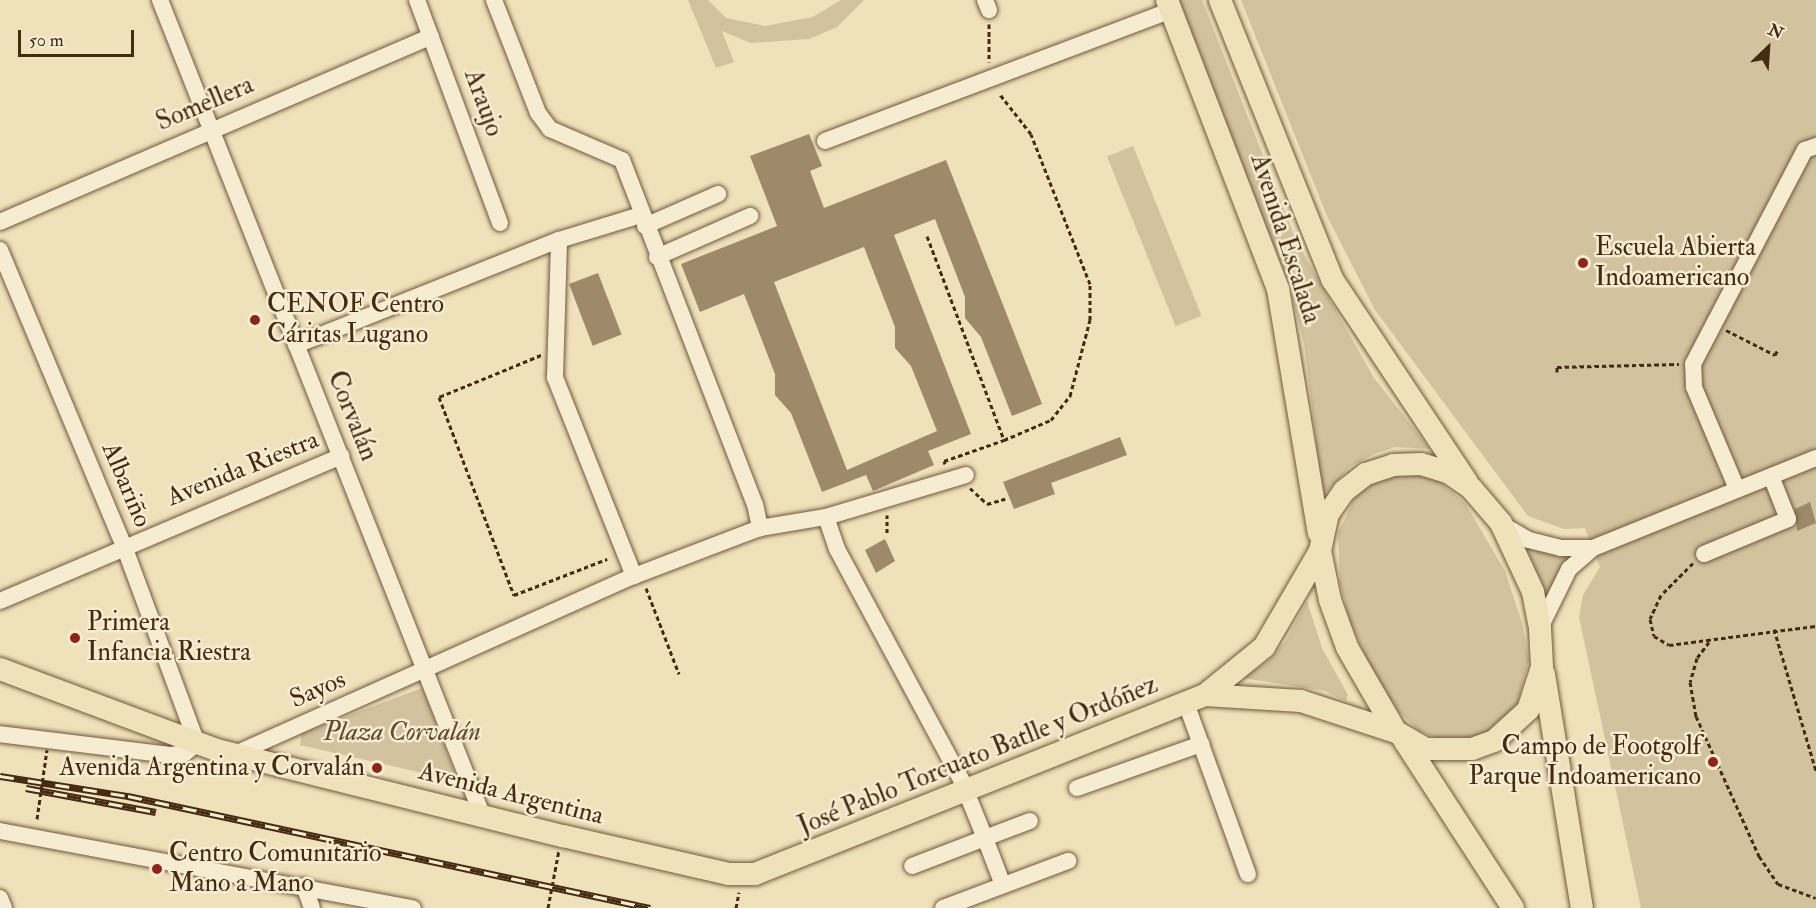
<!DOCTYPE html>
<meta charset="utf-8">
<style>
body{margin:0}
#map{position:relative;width:1816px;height:908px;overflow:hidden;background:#efe1ba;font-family:"IM FELL Double Pica",serif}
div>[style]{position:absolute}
.green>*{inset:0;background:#d2c29d;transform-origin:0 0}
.building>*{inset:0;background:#9e8969;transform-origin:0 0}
.path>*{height:3px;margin-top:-1.5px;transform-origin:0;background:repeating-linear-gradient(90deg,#462a11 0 4.5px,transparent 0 7.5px)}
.roads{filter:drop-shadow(0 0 2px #70583b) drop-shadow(0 0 2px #70583b)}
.minor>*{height:16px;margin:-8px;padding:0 8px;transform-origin:8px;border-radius:8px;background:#f5ecd2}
.major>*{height:22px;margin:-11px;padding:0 11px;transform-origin:11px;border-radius:11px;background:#efe1ba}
.rail>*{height:7px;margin-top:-3.5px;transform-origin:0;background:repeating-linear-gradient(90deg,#f5ecd2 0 14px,#462a11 0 28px);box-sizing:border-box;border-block:2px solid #462a11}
.path-bridge>*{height:3px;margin-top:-1.5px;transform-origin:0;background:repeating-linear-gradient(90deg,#462a11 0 4.5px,transparent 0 7.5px)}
.dots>*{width:16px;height:16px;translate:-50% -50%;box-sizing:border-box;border:3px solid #f5ecd2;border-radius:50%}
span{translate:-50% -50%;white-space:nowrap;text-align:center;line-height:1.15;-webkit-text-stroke:5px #f5ecd2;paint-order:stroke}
.street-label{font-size:26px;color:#462a11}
.poi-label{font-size:26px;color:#462a11}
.left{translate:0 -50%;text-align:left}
.right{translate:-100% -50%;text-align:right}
.park-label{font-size:26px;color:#62482d;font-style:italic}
.north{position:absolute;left:1738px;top:18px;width:60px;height:60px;-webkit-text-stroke:4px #f5ecd2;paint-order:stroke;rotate:25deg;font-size:16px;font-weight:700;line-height:24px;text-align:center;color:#462a11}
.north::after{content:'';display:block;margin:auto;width:21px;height:27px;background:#462a11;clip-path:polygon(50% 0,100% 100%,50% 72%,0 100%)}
.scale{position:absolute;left:18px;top:30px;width:116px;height:27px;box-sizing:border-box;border:3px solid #462a11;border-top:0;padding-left:8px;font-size:18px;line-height:21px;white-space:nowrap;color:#462a11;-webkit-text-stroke:4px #f5ecd2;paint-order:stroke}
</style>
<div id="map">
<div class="green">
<i style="clip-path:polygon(688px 0,708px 0,726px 18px,765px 26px,813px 17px,841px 0,864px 0,837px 27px,809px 39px,751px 43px,722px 31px,734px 62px,716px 68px)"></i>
<i style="clip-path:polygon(1178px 0,1202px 0,1297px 242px,1374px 378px,1430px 449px,1395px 447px,1372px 455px,1351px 466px,1323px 495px,1304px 344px,1288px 281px)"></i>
<i style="clip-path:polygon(1241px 0,1816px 0,1816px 908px,1641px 908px,1579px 617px,1583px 595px,1600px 567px,1585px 528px,1564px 529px,1528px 516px,1375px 310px,1327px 216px)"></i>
<i style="left:1133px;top:146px;width:183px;height:28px;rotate:68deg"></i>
<i style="clip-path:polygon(1387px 475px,1421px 475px,1439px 481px,1465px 503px,1505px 571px,1522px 623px,1529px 660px,1516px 709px,1503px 724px,1473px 740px,1436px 738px,1418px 730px,1400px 713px,1370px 668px,1349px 618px,1340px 583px,1338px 533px,1356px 495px)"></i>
<i style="clip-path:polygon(1524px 543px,1580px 553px,1547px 595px)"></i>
<i style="clip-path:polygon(1307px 601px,1322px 648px,1348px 695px,1345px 701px,1325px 691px,1243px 678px,1268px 661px,1285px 642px)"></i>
<i style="clip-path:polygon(422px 688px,458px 781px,300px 745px,302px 733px)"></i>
</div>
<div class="building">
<i style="clip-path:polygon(evenodd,809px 134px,822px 166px,810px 171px,824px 208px,946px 160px,1042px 404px,1012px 416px,981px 337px,965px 318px,965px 297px,935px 219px,894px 235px,971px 434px,928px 451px,934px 465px,873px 491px,866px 475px,822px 492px,791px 413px,775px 395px,775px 374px,744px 294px,700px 312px,681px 264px,777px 226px,750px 156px,809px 134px,864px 247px,895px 327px,895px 348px,911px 366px,937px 431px,847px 470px,774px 282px,864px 247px)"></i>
<i style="left:598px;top:273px;width:66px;height:31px;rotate:69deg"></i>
<i style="clip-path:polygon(1120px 437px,1127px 455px,1051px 483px,1055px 494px,1014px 509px,1003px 482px)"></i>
<i style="clip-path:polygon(1810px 502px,1816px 523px,1797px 531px,1795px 509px)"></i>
<i style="clip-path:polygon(885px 539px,895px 561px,876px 573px,865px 550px)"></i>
</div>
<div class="path">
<i style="left:989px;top:24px;width:38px;rotate:90deg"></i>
<i style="left:927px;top:236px;width:218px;rotate:69.3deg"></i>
<i style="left:1004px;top:440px;width:51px;rotate:-23.1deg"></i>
<i style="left:1051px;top:420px;width:31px;rotate:-52deg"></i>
<i style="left:1070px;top:396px;width:79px;rotate:-75.3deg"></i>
<i style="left:1090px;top:320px;width:36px;rotate:-90deg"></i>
<i style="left:1090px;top:284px;width:161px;rotate:-111.5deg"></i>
<i style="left:1031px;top:134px;width:52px;rotate:-128deg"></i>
<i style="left:1726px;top:330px;width:55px;rotate:27deg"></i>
<i style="left:1775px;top:355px;width:7px;rotate:-63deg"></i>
<i style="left:541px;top:355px;width:110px;rotate:157.6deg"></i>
<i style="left:439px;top:397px;width:212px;rotate:69.3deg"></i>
<i style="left:514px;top:595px;width:100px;rotate:-21.2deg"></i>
<i style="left:1557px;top:372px;width:5px;rotate:-90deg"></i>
<i style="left:1557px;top:367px;width:122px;rotate:-1.4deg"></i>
<i style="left:945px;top:464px;width:3px;rotate:-108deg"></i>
<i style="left:944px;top:461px;width:64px;rotate:-19.3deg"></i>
<i style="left:970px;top:488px;width:23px;rotate:43deg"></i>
<i style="left:987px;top:504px;width:19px;rotate:-16deg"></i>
<i style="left:887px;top:533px;width:18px;rotate:-90deg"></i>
<i style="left:1693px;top:563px;width:45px;rotate:135deg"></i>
<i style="left:1661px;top:595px;width:26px;rotate:115deg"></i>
<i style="left:1650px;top:619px;width:17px;rotate:77deg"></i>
<i style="left:1654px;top:636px;width:17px;rotate:31deg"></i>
<i style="left:1669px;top:645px;width:148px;rotate:-7.4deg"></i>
<i style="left:646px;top:588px;width:92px;rotate:69deg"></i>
<i style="left:1774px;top:629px;width:148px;rotate:73.5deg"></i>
<i style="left:1709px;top:642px;width:20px;rotate:127deg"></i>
<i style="left:1697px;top:658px;width:25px;rotate:106deg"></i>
<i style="left:1690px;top:682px;width:35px;rotate:80deg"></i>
<i style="left:1696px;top:716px;width:154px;rotate:65.8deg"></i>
<i style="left:1759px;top:856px;width:34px;rotate:56deg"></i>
<i style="left:1778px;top:884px;width:40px;rotate:20.2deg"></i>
<i style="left:736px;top:908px;width:16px;rotate:-79deg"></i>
</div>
<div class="roads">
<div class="minor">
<i style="left:160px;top:0;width:879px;rotate:68.43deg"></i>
<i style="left:417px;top:0;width:238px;rotate:69.6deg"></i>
<i style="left:494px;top:0;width:121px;rotate:68.7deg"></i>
<i style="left:538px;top:113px;width:20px;rotate:53deg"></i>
<i style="left:550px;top:129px;width:78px;rotate:23.3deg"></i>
<i style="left:622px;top:160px;width:369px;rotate:68.9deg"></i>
<i style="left:755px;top:504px;width:25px;rotate:78deg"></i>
<i style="left:760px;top:528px;width:67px;rotate:-9.5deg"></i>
<i style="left:826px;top:517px;width:146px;rotate:-16.7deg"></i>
<i style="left:985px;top:0;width:11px;rotate:68deg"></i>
<i style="left:825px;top:141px;width:370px;rotate:-20.7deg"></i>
<i style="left:0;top:222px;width:469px;rotate:-23.3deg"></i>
<i style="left:645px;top:226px;width:80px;rotate:-23.7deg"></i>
<i style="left:0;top:250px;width:321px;rotate:67.3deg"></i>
<i style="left:124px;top:546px;width:210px;rotate:69.7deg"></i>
<i style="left:197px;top:743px;width:16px;rotate:140deg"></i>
<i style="left:185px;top:753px;width:15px;rotate:172deg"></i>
<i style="left:170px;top:755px;width:171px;rotate:-173deg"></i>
<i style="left:657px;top:257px;width:102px;rotate:-23.8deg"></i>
<i style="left:296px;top:345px;width:283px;rotate:-21.8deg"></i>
<i style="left:1737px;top:489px;width:111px;rotate:-112.9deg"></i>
<i style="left:1694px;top:387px;width:23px;rotate:-92deg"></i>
<i style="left:1693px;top:364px;width:242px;rotate:-62.4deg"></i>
<i style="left:1805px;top:150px;width:12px;rotate:-20deg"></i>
<i style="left:826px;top:517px;width:34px;rotate:71deg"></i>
<i style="left:837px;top:549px;width:261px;rotate:61.7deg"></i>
<i style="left:961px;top:779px;width:64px;rotate:67.9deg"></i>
<i style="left:985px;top:838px;width:78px;rotate:159deg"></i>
<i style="left:1501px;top:524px;width:32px;rotate:30deg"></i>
<i style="left:1529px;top:540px;width:33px;rotate:14deg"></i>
<i style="left:1561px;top:548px;width:32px"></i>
<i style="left:1593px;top:548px;width:240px;rotate:-22deg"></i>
<i style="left:1704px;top:554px;width:91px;rotate:-22.6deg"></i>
<i style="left:1788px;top:519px;width:46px;rotate:-111.6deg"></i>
<i style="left:634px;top:576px;width:135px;rotate:-20.9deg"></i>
<i style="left:0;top:601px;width:371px;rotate:-23deg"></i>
<i style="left:1540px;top:628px;width:66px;rotate:-63.8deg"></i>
<i style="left:1569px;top:569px;width:32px;rotate:-41deg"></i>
<i style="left:1186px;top:703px;width:182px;rotate:70.1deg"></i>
<i style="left:233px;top:755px;width:439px;rotate:-24.1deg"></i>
<i style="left:634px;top:576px;width:214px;rotate:-111.7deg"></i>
<i style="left:555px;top:377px;width:137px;rotate:-88.3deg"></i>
<i style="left:559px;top:240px;width:86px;rotate:-17deg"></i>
<i style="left:1077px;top:788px;width:132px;rotate:-19.5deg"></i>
<i style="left:0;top:831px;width:420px;rotate:10.6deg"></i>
<i style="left:1003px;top:885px;width:50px;rotate:-111deg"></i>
<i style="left:985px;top:838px;width:48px;rotate:-20.7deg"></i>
<i style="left:304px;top:886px;width:23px;rotate:70deg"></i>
<i style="left:0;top:898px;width:11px;rotate:68deg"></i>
<i style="left:943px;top:908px;width:134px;rotate:-20.6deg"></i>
</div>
<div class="major">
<i style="left:1167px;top:0;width:310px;rotate:69deg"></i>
<i style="left:1278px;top:289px;width:247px;rotate:80.5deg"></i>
<i style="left:1220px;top:0;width:301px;rotate:68.1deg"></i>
<i style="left:1332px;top:279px;width:244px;rotate:56.4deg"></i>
<i style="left:1421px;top:464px;width:28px;rotate:17deg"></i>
<i style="left:1448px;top:472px;width:28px;rotate:35deg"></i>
<i style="left:1471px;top:488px;width:46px;rotate:49.4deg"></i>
<i style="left:1501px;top:523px;width:76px;rotate:65.1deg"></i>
<i style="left:1533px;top:592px;width:37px;rotate:79deg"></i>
<i style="left:1540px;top:628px;width:39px;rotate:87deg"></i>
<i style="left:1542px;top:667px;width:45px;rotate:108deg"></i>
<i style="left:1528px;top:710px;width:46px;rotate:137.6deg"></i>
<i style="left:1494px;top:741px;width:23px;rotate:160deg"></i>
<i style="left:1472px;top:749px;width:46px;rotate:180deg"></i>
<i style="left:1426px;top:749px;width:34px;rotate:-150deg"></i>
<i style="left:1396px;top:732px;width:98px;rotate:-120deg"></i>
<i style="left:1347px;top:647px;width:50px;rotate:-109.9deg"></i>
<i style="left:1330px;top:600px;width:50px;rotate:-101.5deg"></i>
<i style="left:1320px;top:551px;width:38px;rotate:-78deg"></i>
<i style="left:1328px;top:514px;width:28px;rotate:-55deg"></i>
<i style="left:1344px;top:491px;width:28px;rotate:-38deg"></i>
<i style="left:1366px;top:474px;width:28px;rotate:-18deg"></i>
<i style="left:1393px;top:465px;width:28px;rotate:-2deg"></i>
<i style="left:0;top:669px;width:232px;rotate:20.5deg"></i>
<i style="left:217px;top:750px;width:357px;rotate:14deg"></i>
<i style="left:563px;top:836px;width:170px;rotate:12.9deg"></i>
<i style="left:729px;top:874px;width:26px"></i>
<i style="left:755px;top:874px;width:484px;rotate:-21.7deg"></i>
<i style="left:1205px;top:695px;width:76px;rotate:-39.1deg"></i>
<i style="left:1264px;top:647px;width:111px;rotate:-59.7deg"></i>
<i style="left:1544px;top:674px;width:237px;rotate:80.8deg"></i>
<i style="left:1205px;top:695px;width:96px;rotate:3.6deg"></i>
<i style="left:1301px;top:701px;width:100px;rotate:18.1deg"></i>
<i style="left:1404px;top:740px;width:200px;rotate:57deg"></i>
</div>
</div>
<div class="rail">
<i style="left:0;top:776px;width:130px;rotate:8.9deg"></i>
<i style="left:128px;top:796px;width:534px;rotate:12.11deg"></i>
<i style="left:26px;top:788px;width:132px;rotate:10.5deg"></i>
</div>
<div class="path-bridge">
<i style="left:37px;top:819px;width:70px;rotate:-81.8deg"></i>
<i style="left:548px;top:908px;width:59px;rotate:-79.3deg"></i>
</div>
<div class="dots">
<i style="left:1583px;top:263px;background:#8f2418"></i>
<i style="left:255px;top:320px;background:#8f2418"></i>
<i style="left:75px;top:638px;background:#8f2418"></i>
<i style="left:1713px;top:762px;background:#8f2418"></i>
<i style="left:377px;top:768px;background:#8f2418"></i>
<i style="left:157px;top:869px;background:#8f2418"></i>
</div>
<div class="street-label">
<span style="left:483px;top:103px;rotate:70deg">Araujo</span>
<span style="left:205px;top:104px;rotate:-23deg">Somellera</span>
<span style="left:1285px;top:239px;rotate:72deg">Avenida Escalada</span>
<span style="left:352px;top:416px;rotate:68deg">Corvalán</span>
<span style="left:243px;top:469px;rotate:-22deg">Avenida Riestra</span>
<span style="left:126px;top:485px;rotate:67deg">Albariño</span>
<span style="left:318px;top:690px;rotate:-23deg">Sayos</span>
<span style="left:978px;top:756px;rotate:-22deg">José Pablo Torcuato Batlle y Ordóñez</span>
<span style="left:511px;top:794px;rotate:14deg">Avenida Argentina</span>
</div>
<div class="poi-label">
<span class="left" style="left:1595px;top:263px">Escuela Abierta<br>Indoamericano</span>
<span class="left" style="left:267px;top:320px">CENOF Centro<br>Cáritas Lugano</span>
<span class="left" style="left:87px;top:638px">Primera<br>Infancia Riestra</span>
<span class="right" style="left:1701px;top:762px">Campo de Footgolf<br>Parque Indoamericano</span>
<span class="right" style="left:365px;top:768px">Avenida Argentina y Corvalán</span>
<span class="left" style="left:169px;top:869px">Centro Comunitario<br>Mano a Mano</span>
</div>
<div class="park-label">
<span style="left:402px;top:733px">Plaza Corvalán</span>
</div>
<div class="north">N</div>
<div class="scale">50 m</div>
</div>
